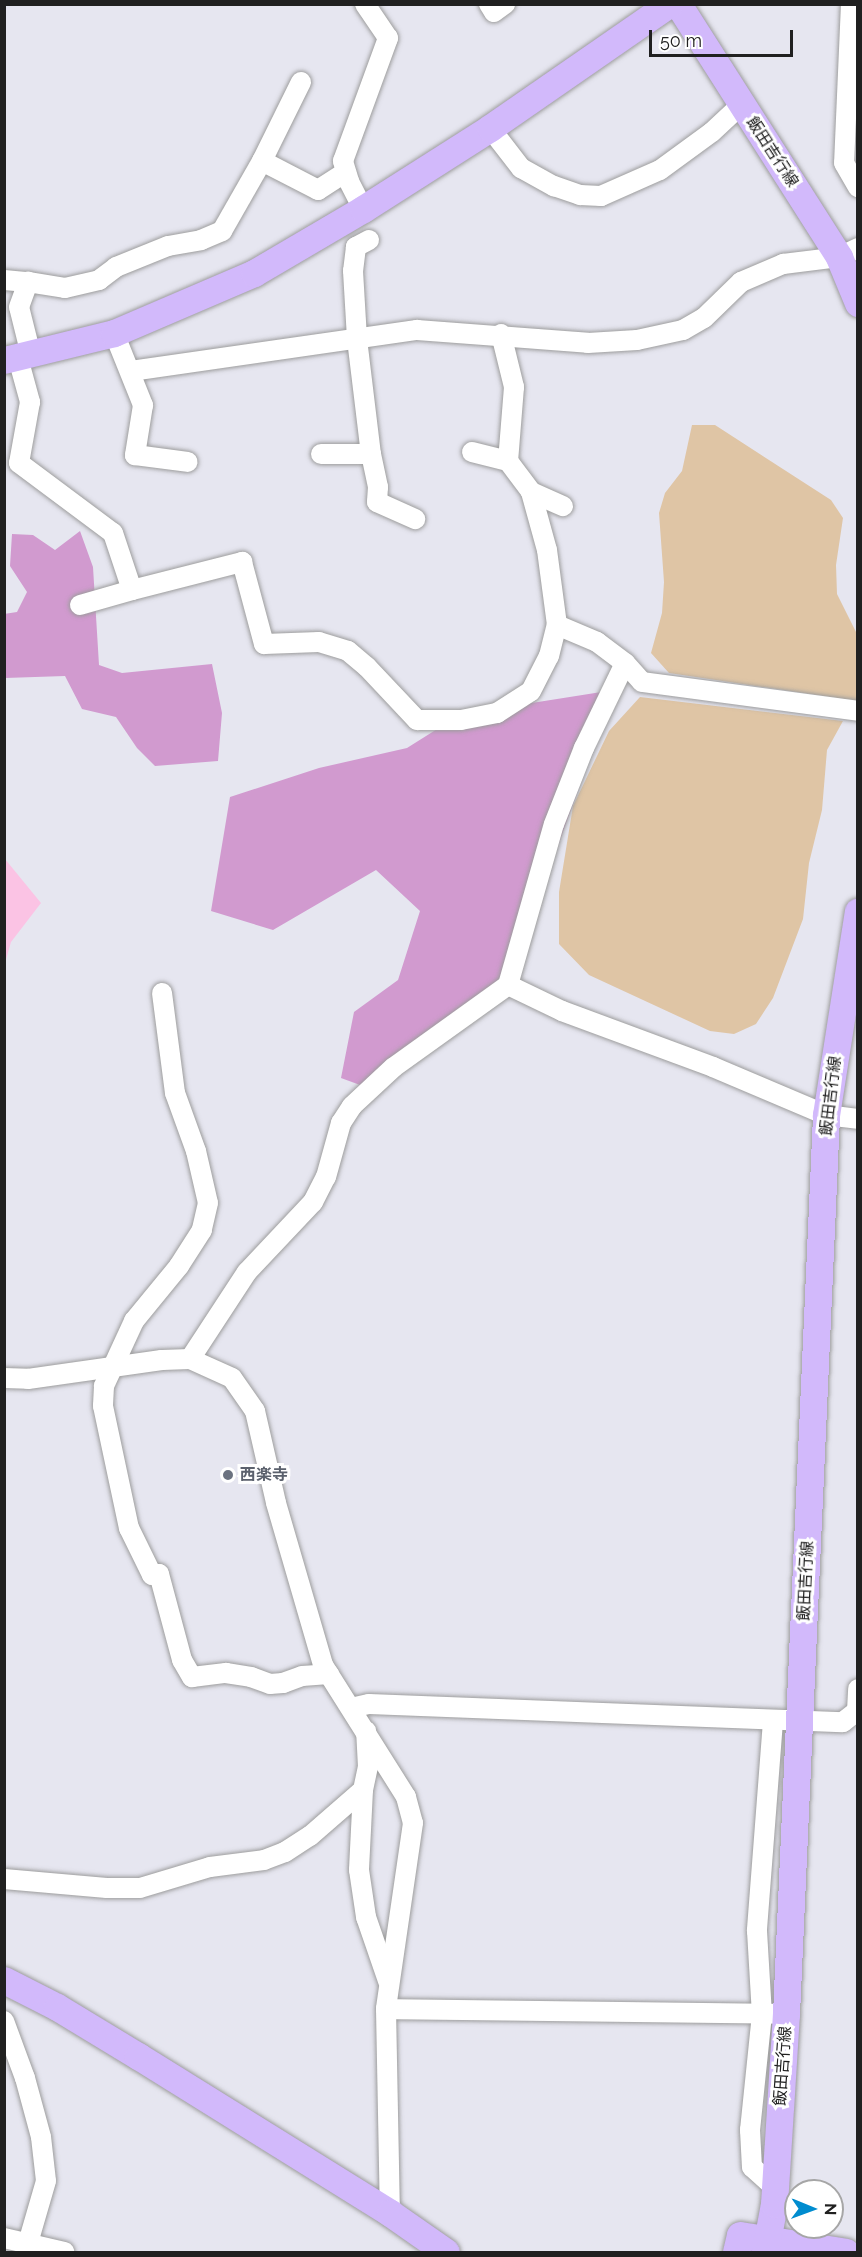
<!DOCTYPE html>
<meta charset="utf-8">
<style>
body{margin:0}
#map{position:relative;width:862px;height:2257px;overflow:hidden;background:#e6e6f0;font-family:Raleway,"Noto Sans JP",sans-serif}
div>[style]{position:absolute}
.forest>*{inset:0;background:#d19acf}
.park>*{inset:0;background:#fbc3e4}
.water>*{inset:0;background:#dfc5a5}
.roads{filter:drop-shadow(0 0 2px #9d9d9d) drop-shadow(0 0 2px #9d9d9d)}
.street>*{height:20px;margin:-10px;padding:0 10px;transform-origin:10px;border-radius:10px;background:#fff}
.secondary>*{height:27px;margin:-13.5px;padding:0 13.5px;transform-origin:13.5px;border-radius:13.5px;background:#d2b9fb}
.dots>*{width:16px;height:16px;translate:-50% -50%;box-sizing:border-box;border:3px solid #fff;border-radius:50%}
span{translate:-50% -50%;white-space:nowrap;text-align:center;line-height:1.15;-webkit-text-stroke:6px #fff;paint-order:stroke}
.street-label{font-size:16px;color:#202020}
.worship-label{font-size:16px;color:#5b616d;font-weight:700}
.left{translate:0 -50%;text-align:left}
.frame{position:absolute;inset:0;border:6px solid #202020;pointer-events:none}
.north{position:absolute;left:784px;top:2179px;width:60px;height:60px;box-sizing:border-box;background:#fff;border:2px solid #a6a6a6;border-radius:50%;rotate:91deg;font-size:16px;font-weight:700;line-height:24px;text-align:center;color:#202020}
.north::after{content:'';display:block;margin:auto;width:21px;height:27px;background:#008ccf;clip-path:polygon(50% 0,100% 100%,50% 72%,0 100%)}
.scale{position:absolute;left:649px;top:30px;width:144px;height:27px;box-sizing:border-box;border:3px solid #202020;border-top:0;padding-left:8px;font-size:18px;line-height:21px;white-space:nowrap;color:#202020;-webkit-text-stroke:4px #fff;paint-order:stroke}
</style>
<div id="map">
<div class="forest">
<i style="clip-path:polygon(80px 531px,93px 567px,99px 665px,122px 673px,212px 664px,222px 713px,218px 761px,155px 766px,137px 748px,116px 717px,82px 709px,65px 676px,5px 678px,4px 614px,17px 612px,27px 592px,10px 566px,12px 534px,33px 535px,55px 550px)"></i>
<i style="clip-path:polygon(614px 690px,508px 985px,371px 1089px,341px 1078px,354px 1012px,398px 980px,420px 911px,376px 870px,273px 930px,211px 911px,230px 797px,319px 768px,407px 748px,461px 714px)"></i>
</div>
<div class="park">
<i style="clip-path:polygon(5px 859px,41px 903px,11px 942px,5px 963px)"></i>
</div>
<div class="water">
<i style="clip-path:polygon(692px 425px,715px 425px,831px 500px,843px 518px,836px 565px,837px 594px,857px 634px,857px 701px,669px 673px,651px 653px,662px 613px,664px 582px,659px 513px,665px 493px,682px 471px)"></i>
<i style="clip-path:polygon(640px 697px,843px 721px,827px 750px,822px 810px,809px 863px,803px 919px,773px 998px,756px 1024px,734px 1034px,710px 1031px,589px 975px,559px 944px,559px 892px,573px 806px,609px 731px)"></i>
</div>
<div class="roads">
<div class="street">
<i style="left:489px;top:4px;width:9px;rotate:58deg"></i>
<i style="left:494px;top:12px;width:14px;rotate:-36deg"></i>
<i style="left:851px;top:4px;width:159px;rotate:92.5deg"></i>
<i style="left:844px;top:163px;width:28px;rotate:60deg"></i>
<i style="left:301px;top:82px;width:88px;rotate:116.3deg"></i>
<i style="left:262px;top:161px;width:63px;rotate:27.4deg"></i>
<i style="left:318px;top:190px;width:33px;rotate:-33deg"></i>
<i style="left:490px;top:128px;width:51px;rotate:52.2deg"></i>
<i style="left:521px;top:168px;width:38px;rotate:29deg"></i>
<i style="left:554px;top:186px;width:28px;rotate:19deg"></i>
<i style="left:580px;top:195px;width:21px;rotate:3deg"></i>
<i style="left:601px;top:196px;width:64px;rotate:-23.8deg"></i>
<i style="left:660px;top:170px;width:64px;rotate:-36.2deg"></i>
<i style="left:712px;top:132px;width:41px;rotate:-43deg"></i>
<i style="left:363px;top:209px;width:31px;rotate:-117deg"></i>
<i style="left:349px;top:181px;width:21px;rotate:-107deg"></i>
<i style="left:343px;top:161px;width:131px;rotate:-69.9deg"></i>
<i style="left:388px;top:38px;width:41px;rotate:-124.1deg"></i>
<i style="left:369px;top:240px;width:15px;rotate:152deg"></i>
<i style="left:356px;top:247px;width:24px;rotate:97deg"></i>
<i style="left:353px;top:271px;width:68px;rotate:86.6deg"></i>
<i style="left:357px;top:339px;width:116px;rotate:83.1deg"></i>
<i style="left:371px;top:454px;width:34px;rotate:78deg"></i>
<i style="left:378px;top:487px;width:15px;rotate:94deg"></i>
<i style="left:377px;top:502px;width:42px;rotate:24.1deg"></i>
<i style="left:4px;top:280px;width:24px;rotate:5deg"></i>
<i style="left:114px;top:333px;width:78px;rotate:68.1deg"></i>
<i style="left:143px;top:405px;width:51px;rotate:99.1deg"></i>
<i style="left:135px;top:455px;width:53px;rotate:7.5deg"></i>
<i style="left:501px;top:334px;width:55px;rotate:76.2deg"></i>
<i style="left:514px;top:387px;width:74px;rotate:94.6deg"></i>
<i style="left:31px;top:355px;width:49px;rotate:-104deg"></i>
<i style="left:19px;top:307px;width:27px;rotate:-70deg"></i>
<i style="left:28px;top:282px;width:37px;rotate:9deg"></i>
<i style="left:65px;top:288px;width:35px;rotate:-13deg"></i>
<i style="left:99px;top:280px;width:21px;rotate:-37deg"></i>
<i style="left:116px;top:267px;width:56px;rotate:-22deg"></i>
<i style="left:168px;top:246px;width:34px;rotate:-10deg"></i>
<i style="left:201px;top:240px;width:23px;rotate:-23deg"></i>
<i style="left:222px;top:231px;width:81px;rotate:-60.3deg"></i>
<i style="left:18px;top:358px;width:46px;rotate:74.7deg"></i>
<i style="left:30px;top:402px;width:62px;rotate:100.2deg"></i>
<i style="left:19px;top:463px;width:117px;rotate:36.7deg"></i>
<i style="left:113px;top:533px;width:60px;rotate:71.6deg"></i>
<i style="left:132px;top:590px;width:114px;rotate:-14.3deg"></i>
<i style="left:242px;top:562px;width:85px;rotate:75deg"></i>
<i style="left:264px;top:644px;width:55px;rotate:-2.1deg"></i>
<i style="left:319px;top:642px;width:30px;rotate:17deg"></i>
<i style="left:348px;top:651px;width:25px;rotate:40deg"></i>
<i style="left:367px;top:667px;width:73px;rotate:46.7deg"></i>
<i style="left:417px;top:720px;width:44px"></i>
<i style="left:461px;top:720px;width:37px;rotate:-11deg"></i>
<i style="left:497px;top:713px;width:40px;rotate:-32.9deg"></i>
<i style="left:531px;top:691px;width:39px;rotate:-63deg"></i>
<i style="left:549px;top:656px;width:32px;rotate:-76deg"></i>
<i style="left:131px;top:371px;width:289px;rotate:-8.2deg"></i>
<i style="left:417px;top:330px;width:171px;rotate:4.3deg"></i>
<i style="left:588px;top:343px;width:49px;rotate:-3.5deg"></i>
<i style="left:637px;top:340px;width:47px;rotate:-12.3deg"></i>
<i style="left:683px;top:330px;width:24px;rotate:-30deg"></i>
<i style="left:704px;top:318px;width:52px;rotate:-44.2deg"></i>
<i style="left:741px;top:282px;width:46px;rotate:-23.2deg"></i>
<i style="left:783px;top:264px;width:56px;rotate:-7.1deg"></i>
<i style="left:839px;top:257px;width:21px;rotate:-25deg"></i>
<i style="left:472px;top:452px;width:37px;rotate:14deg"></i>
<i style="left:508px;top:461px;width:39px;rotate:53deg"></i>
<i style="left:531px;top:492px;width:60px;rotate:74.6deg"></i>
<i style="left:547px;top:550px;width:76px;rotate:82.4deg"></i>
<i style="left:557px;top:625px;width:43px;rotate:23deg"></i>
<i style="left:597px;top:642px;width:35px;rotate:37deg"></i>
<i style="left:625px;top:663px;width:25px;rotate:48deg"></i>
<i style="left:642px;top:682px;width:218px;rotate:7.6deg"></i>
<i style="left:321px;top:454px;width:50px"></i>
<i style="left:531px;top:492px;width:35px;rotate:24deg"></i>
<i style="left:80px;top:605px;width:54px;rotate:-16.1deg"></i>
<i style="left:508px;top:985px;width:60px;rotate:25.7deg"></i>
<i style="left:562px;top:1011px;width:161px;rotate:20.3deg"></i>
<i style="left:713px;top:1067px;width:123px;rotate:23deg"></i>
<i style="left:826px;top:1115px;width:32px;rotate:7deg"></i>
<i style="left:162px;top:993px;width:101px;rotate:82.6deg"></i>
<i style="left:175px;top:1093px;width:62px;rotate:70.1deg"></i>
<i style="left:196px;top:1151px;width:53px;rotate:77deg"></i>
<i style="left:208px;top:1203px;width:28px;rotate:103deg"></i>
<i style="left:202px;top:1230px;width:43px;rotate:122.6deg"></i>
<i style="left:179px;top:1266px;width:71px;rotate:129.3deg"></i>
<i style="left:134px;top:1321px;width:72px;rotate:114.8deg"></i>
<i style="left:104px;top:1386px;width:20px;rotate:93deg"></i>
<i style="left:103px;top:1406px;width:125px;rotate:78deg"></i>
<i style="left:129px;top:1528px;width:52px;rotate:63.9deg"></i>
<i style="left:152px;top:1575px;width:7px;rotate:-8deg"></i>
<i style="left:159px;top:1574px;width:89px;rotate:75deg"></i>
<i style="left:182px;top:1660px;width:20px;rotate:60deg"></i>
<i style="left:192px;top:1677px;width:34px;rotate:-7deg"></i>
<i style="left:226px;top:1673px;width:25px;rotate:9deg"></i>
<i style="left:251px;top:1677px;width:20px;rotate:20deg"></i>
<i style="left:270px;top:1684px;width:13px;rotate:-4deg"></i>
<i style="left:283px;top:1683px;width:20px;rotate:-20deg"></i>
<i style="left:302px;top:1676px;width:27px;rotate:-4deg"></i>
<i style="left:190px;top:1359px;width:104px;rotate:-56.8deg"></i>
<i style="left:247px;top:1272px;width:96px;rotate:-46.7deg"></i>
<i style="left:313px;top:1202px;width:28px;rotate:-63deg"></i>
<i style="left:326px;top:1177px;width:56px;rotate:-74.5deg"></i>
<i style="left:341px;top:1123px;width:20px;rotate:-57deg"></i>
<i style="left:352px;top:1106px;width:57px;rotate:-42.9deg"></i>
<i style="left:394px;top:1067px;width:140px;rotate:-35.7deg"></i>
<i style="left:508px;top:985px;width:167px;rotate:-74.1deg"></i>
<i style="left:554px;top:824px;width:82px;rotate:-68.5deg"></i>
<i style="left:584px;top:748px;width:94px;rotate:-64.2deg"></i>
<i style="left:4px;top:1378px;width:24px;rotate:2deg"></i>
<i style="left:28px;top:1379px;width:135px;rotate:-8.1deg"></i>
<i style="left:162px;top:1360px;width:28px;rotate:-2deg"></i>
<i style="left:190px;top:1359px;width:46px;rotate:24.3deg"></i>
<i style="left:232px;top:1378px;width:40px;rotate:55.1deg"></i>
<i style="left:255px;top:1411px;width:94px;rotate:77.1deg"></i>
<i style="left:276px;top:1503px;width:169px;rotate:73.8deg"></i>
<i style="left:323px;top:1665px;width:156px;rotate:57.8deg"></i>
<i style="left:406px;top:1797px;width:27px;rotate:75deg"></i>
<i style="left:413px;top:1823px;width:188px;rotate:98.3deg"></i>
<i style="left:386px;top:2009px;width:204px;rotate:88.9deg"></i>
<i style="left:351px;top:1708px;width:18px;rotate:-13deg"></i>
<i style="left:369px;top:1704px;width:474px;rotate:2.2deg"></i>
<i style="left:843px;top:1722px;width:18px;rotate:-38deg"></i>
<i style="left:857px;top:1711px;width:22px;rotate:-87deg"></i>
<i style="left:773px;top:1721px;width:211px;rotate:94.4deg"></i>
<i style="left:757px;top:1931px;width:83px;rotate:86.6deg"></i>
<i style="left:762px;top:2014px;width:117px;rotate:95.9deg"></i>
<i style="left:750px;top:2130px;width:37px;rotate:87deg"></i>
<i style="left:752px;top:2167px;width:31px;rotate:42deg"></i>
<i style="left:363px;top:1790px;width:80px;rotate:92.9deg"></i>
<i style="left:359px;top:1870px;width:48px;rotate:81.5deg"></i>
<i style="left:366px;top:1917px;width:68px;rotate:71deg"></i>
<i style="left:4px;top:1879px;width:103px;rotate:5deg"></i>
<i style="left:107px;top:1888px;width:33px"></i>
<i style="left:140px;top:1888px;width:73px;rotate:-16.7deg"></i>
<i style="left:210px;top:1867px;width:54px;rotate:-7.4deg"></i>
<i style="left:264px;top:1860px;width:22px;rotate:-21deg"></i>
<i style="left:285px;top:1852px;width:30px;rotate:-33deg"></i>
<i style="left:310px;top:1836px;width:70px;rotate:-41deg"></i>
<i style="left:363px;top:1790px;width:24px;rotate:-78deg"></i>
<i style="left:368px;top:1767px;width:36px;rotate:-93deg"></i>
<i style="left:386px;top:2009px;width:389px;rotate:0.7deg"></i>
<i style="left:4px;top:2021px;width:61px;rotate:69.8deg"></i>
<i style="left:25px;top:2078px;width:61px;rotate:74.8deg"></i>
<i style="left:41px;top:2137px;width:44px;rotate:83.5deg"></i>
<i style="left:46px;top:2181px;width:65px;rotate:106.2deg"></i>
<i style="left:28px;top:2243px;width:9px;rotate:72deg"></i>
<i style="left:4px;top:2238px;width:62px;rotate:13.1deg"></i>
</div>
<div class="secondary">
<i style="left:678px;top:4px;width:300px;rotate:57.5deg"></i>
<i style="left:839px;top:257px;width:50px;rotate:67.6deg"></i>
<i style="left:4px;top:360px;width:113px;rotate:-13.8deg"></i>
<i style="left:114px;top:333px;width:152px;rotate:-23.2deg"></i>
<i style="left:254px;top:273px;width:126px;rotate:-30.4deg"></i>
<i style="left:363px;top:209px;width:151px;rotate:-32.5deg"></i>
<i style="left:490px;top:128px;width:218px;rotate:-34.7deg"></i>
<i style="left:4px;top:1980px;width:59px;rotate:27deg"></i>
<i style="left:57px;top:2007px;width:95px;rotate:31.2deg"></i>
<i style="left:138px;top:2056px;width:297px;rotate:31.9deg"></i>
<i style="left:390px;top:2213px;width:68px;rotate:34.9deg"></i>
<i style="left:736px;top:2252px;width:17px;rotate:-77deg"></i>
<i style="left:740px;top:2235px;width:107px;rotate:9.1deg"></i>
<i style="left:765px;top:2252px;width:49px;rotate:-79.4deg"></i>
<i style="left:774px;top:2204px;width:190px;rotate:-86.4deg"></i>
<i style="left:786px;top:2014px;width:900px;rotate:-87.45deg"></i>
<i style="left:826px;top:1115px;width:206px;rotate:-81.1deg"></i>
</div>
</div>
<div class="dots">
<i style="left:228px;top:1475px;background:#6b7280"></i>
</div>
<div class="street-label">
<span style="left:772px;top:152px;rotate:57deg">飯田吉行線</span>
<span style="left:831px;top:1096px;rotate:-83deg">飯田吉行線</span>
<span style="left:806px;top:1581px;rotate:-87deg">飯田吉行線</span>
<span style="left:783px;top:2066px;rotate:-86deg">飯田吉行線</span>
</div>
<div class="worship-label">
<span class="left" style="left:240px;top:1475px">西楽寺</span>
</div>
<div class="frame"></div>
<div class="north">N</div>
<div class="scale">50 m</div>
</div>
